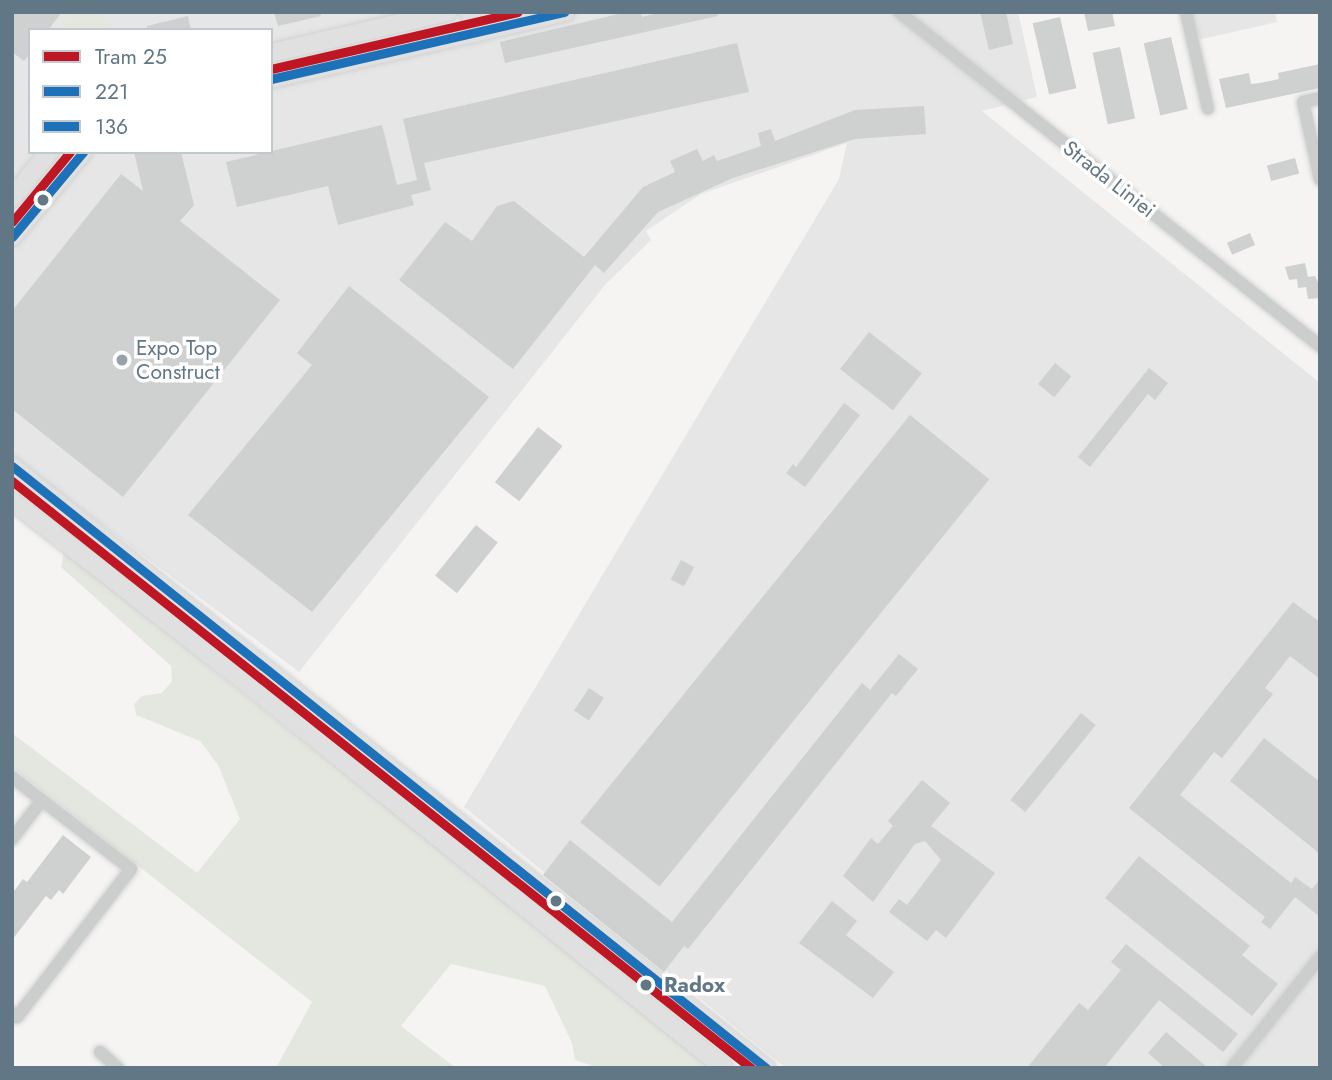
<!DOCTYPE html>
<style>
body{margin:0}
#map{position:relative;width:1332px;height:1080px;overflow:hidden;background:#f5f4f2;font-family:Jost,sans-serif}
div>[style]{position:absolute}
.built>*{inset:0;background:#e5e6e5}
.green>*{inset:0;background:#e4e7e0}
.building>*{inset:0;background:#cfd0d0;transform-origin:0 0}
.roads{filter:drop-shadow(0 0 2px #d1d2d2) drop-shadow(0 0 2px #d1d2d2)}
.minor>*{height:12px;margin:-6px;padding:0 6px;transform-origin:6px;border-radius:6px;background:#cccdcd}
.secondary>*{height:18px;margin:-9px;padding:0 9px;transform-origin:9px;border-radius:9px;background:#e0e0e0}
.bus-1>*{height:9px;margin:-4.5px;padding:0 4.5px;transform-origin:4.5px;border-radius:4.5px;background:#1d71b8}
.bus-2>*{height:9px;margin:-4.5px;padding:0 4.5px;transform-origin:4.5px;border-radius:4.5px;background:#1d71b8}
.tram-1>*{height:9px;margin:-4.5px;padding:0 4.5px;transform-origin:4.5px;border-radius:4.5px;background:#be1622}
.dots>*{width:19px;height:19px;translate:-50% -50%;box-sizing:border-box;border:4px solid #fff;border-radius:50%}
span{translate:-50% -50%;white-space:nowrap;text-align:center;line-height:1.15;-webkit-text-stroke:7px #fff;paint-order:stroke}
.street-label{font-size:21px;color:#627785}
.poi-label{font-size:21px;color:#627785}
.left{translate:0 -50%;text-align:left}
.stop-label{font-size:21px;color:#627785;font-weight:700}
.frame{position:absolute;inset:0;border:14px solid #627785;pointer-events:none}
.legend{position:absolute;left:28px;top:28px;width:245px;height:126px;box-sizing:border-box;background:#fff;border:2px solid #c0c9ce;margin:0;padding:9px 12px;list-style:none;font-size:21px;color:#627785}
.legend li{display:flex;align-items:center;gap:14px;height:35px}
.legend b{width:35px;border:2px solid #c0c9ce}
</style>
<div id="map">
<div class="built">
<i style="clip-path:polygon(evenodd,12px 12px,1018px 12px,1037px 97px,982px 111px,1320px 383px,1320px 1068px,786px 1068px,464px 807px,839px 179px,847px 143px,701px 194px,646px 231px,651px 240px,605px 285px,299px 672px,12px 457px,12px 12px,30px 30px,271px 30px,271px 152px,30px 152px,30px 30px)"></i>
<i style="clip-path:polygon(1191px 12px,1275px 12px,1277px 22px,1197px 40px)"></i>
</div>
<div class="green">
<i style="clip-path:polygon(72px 12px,96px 12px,111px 24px,110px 30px,59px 30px)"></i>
<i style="clip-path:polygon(64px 551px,714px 1068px,599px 1068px,575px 1060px,572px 1043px,545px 986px,451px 964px,401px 1026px,456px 1068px,276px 1068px,312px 1002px,12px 767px,12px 733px,197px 873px,240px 819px,218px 765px,200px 741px,136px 715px,134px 704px,142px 696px,162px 693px,172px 681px,171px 666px,61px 567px)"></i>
</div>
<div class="building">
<i style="clip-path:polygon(12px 12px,62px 12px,48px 30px,30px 30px,30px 54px,24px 61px,12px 52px)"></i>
<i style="clip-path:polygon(274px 12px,320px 12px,321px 16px,278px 26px)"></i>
<i style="clip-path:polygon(627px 12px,641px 12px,642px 17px,662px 12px,717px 12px,718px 16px,505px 63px,500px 42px)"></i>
<i style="clip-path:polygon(980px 12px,1006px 12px,1013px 44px,989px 50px)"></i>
<i style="clip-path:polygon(1084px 12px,1112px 12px,1115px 26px,1088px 31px)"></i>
<i style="clip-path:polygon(188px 16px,191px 30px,147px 30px,147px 26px)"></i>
<i style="left:1060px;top:17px;width:73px;height:28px;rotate:77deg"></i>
<i style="left:1171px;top:37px;width:74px;height:28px;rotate:77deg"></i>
<i style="clip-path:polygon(737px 43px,749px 92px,424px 163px,431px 190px,411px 195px,414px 205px,338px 225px,328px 186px,237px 207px,226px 162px,382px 125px,397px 185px,417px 180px,403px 119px)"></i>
<i style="left:1120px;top:47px;width:73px;height:28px;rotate:78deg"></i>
<i style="clip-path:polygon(1320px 64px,1320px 88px,1226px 108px,1219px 79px,1249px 73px,1251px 84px,1260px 83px,1279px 79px,1278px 73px)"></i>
<i style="clip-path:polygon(924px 106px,926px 134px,855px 139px,733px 178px,658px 212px,604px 273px,595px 265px,513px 369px,399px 280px,445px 222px,472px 241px,497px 206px,514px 201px,584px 257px,643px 187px,675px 172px,670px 161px,697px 149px,703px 161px,714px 155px,717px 161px,761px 146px,758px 133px,771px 129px,775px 141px,855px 110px)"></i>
<i style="clip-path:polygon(134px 152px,181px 152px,194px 205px,180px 221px,280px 300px,123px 497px,12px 409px,12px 311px,121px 174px,143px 191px)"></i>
<i style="left:1295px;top:158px;width:16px;height:29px;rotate:75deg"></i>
<i style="left:1250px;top:233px;width:13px;height:25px;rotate:67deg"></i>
<i style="clip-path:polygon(1305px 263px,1308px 277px,1315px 276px,1320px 286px,1320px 298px,1308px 299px,1306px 287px,1298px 288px,1297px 279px,1289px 280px,1285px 267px)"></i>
<i style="clip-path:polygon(349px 286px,489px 397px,312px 612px,188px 515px,312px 365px,297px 353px)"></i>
<i style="left:869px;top:332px;width:67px;height:47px;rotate:38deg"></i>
<i style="left:1055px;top:363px;width:21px;height:27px;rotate:39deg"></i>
<i style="clip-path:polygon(1149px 368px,1168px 383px,1155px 400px,1148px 394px,1090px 467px,1078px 457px)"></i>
<i style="clip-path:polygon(844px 403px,860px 415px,805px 487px,786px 473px,793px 464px,796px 467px)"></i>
<i style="left:910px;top:415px;width:102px;height:524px;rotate:39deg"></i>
<i style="left:538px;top:427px;width:31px;height:70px;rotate:38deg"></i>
<i style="left:476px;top:525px;width:28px;height:65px;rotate:39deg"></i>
<i style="left:681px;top:560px;width:15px;height:22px;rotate:28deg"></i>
<i style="clip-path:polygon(1293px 602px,1320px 622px,1320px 679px,1290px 656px,1265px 688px,1273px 694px,1222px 758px,1214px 752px,1180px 795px,1291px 883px,1295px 877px,1312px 889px,1320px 879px,1320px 917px,1295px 897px,1270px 929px,1261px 922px,1265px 917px,1129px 808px)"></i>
<i style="clip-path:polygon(899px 654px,918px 669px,896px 696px,892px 693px,688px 949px,684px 946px,664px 972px,543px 875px,570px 840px,672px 922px,862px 683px,870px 690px)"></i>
<i style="left:589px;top:688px;width:18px;height:27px;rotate:34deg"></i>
<i style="left:1081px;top:713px;width:19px;height:112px;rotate:39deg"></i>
<i style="clip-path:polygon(1264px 738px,1320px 782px,1320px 854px,1230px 781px)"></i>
<i style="clip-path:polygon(922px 780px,950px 803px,931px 826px,995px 873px,946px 938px,936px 930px,927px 941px,889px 912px,899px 899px,907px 905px,941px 860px,925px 841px,915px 844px,873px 902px,843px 876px,871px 838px,878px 844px,893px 826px,888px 821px)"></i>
<i style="clip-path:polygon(63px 835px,91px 857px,63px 894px,59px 890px,51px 900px,46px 896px,12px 940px,12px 894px,23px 879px,27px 882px)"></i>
<i style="clip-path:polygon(1139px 856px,1250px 946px,1242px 955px,1278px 984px,1252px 1016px,1105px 898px)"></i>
<i style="clip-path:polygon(832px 901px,857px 921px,846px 935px,894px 972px,873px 998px,799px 943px)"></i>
<i style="clip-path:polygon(1126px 944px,1238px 1034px,1223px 1052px,1159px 1000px,1104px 1068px,1027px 1068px,1079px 1003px,1088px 1010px,1121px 970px,1111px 962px)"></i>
<i style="clip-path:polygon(1166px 1032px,1208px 1068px,1165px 1068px,1148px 1053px)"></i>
</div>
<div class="roads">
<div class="minor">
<i style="left:899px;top:12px;width:537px;rotate:38.43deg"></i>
<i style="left:1186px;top:12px;width:99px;rotate:77.2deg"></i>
<i style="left:1320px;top:98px;width:17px;rotate:167deg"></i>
<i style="left:1303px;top:102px;width:79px;rotate:77.6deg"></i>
<i style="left:12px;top:777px;width:150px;rotate:37.7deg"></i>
<i style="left:131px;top:869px;width:187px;rotate:127.6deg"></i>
<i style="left:17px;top:1017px;width:6px;rotate:-141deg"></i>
<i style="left:12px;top:839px;width:49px;rotate:-52.4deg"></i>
<i style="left:100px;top:1052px;width:24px;rotate:42deg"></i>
<i style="left:1232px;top:1068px;width:142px;rotate:-51.6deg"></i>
</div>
<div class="secondary">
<i style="left:470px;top:12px;width:22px;rotate:77deg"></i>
<i style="left:271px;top:53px;width:181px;rotate:-13.1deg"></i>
<i style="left:271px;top:79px;width:302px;rotate:-12.8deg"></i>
<i style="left:12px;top:198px;width:59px;rotate:-51.2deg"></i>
<i style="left:12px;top:237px;width:111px;rotate:-50.1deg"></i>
<i style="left:12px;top:466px;width:965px;rotate:38.6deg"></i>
<i style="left:12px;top:501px;width:310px;rotate:37.8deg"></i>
<i style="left:257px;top:691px;width:600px;rotate:38.91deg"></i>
</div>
</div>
<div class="bus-1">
<i style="left:12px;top:466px;width:965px;rotate:38.6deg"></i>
</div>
<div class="bus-2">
<i style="left:271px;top:79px;width:301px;rotate:-12.9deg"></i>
<i style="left:12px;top:237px;width:111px;rotate:-50.1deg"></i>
</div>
<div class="tram-1">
<i style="left:271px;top:69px;width:253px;rotate:-13deg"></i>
<i style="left:12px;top:222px;width:91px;rotate:-50.4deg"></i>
<i style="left:12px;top:481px;width:944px;rotate:38.46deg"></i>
</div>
<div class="dots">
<i style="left:43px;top:200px;background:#627785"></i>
<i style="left:122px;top:360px;background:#95a3ab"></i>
<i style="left:556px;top:901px;background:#627785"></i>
<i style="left:646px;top:985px;background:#627785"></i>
</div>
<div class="street-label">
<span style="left:1109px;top:179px;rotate:38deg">Strada Liniei</span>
</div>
<div class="poi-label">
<span class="left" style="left:136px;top:360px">Expo Top<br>Construct</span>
</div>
<div class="stop-label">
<span class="left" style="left:664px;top:985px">Radox</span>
</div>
<div class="frame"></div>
<ul class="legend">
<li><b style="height:9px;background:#be1622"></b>Tram 25</li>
<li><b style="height:9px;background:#1d71b8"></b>221</li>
<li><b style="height:9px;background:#1d71b8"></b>136</li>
</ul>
</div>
